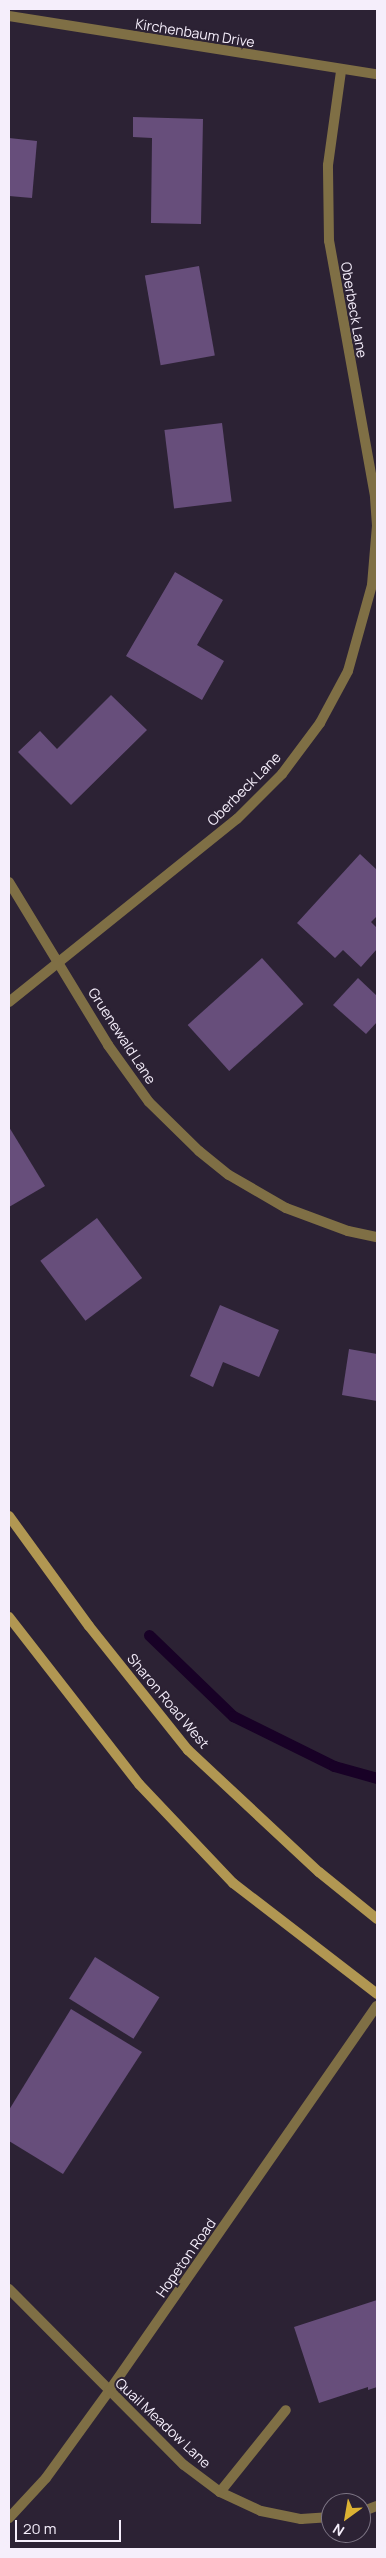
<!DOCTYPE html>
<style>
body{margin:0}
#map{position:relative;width:386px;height:2558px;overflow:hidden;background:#2c2234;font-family:Manrope,sans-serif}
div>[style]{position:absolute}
.stream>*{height:11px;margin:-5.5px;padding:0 5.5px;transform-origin:5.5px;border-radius:5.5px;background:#180126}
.building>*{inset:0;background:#674e7b;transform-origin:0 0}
.service>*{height:10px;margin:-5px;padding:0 5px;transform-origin:5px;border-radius:5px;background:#7f6f45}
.minor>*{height:10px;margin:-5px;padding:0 5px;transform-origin:5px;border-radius:5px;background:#7f6f45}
.secondary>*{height:10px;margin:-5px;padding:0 5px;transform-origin:5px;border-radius:5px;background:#b19752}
span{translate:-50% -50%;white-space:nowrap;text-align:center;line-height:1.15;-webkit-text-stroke:4px #2c2234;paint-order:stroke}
.street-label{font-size:14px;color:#f5eefb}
.frame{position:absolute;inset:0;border:10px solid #f5eefb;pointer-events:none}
.north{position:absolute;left:321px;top:2493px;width:50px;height:50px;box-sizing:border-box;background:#2c2234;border:1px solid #7c7484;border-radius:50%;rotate:212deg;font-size:14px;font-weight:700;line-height:20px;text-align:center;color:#f5eefb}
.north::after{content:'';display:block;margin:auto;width:18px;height:22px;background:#dcb233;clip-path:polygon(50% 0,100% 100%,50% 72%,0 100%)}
.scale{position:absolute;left:15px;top:2520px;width:106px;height:22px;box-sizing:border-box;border:2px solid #f5eefb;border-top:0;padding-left:6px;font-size:15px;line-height:18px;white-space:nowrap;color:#f5eefb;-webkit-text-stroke:4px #2c2234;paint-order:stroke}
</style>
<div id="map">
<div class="stream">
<i style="left:149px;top:1635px;width:117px;rotate:44deg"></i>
<i style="left:233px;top:1716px;width:113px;rotate:26.3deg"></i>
<i style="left:334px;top:1766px;width:45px;rotate:15.6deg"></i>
</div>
<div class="building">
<i style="clip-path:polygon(133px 117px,203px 119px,201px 224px,151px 223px,152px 138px,133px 137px)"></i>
<i style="clip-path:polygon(9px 138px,37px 141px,32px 198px,9px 196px)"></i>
<i style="left:199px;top:266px;width:91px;height:55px;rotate:80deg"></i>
<i style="left:222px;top:423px;width:79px;height:58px;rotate:83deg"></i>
<i style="clip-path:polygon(175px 572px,223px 600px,197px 645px,224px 661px,202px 700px,126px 656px)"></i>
<i style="clip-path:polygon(111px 695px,147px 730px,71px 805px,18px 752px,40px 731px,57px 749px)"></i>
<i style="clip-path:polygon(360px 854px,377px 870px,377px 916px,371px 922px,377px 928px,377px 949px,361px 967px,343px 950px,335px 958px,297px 923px)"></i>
<i style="left:262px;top:958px;width:62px;height:100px;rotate:48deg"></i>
<i style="clip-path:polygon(358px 978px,377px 996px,377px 1022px,366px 1034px,333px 1005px)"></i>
<i style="clip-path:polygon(9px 1127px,45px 1186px,9px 1207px)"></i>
<i style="left:97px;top:1218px;width:75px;height:71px;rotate:53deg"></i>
<i style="clip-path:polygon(220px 1305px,279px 1330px,259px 1377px,223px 1362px,213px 1387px,190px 1376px)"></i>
<i style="clip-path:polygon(349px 1349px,377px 1354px,377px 1401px,342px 1395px)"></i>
<i style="left:95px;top:1957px;width:76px;height:49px;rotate:32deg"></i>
<i style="clip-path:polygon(71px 2009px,142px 2052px,63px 2174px,9px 2141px,9px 2110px)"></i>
<i style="clip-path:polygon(377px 2300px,377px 2387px,368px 2390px,368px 2387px,319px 2403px,294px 2327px)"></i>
</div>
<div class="service">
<i style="left:220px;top:2492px;width:105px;rotate:-51.2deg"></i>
</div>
<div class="minor">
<i style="left:9px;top:16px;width:373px;rotate:9deg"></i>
<i style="left:9px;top:882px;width:191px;rotate:58.7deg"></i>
<i style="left:108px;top:1045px;width:70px;rotate:54.3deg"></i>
<i style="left:149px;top:1102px;width:70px;rotate:44.4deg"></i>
<i style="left:199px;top:1151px;width:38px;rotate:39deg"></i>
<i style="left:229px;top:1175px;width:66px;rotate:30.1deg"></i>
<i style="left:286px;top:1208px;width:66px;rotate:20.4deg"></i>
<i style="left:348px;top:1231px;width:30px;rotate:12deg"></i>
<i style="left:9px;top:1002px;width:292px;rotate:-38.8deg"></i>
<i style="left:237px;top:819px;width:64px;rotate:-45deg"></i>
<i style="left:282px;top:774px;width:64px;rotate:-53.3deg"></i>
<i style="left:320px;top:723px;width:59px;rotate:-61.7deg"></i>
<i style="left:348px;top:671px;width:89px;rotate:-74.4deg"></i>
<i style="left:372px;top:585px;width:59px;rotate:-85.2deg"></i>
<i style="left:377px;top:526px;width:30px;rotate:-94deg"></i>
<i style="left:375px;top:496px;width:259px;rotate:-100.2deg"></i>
<i style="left:329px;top:241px;width:76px;rotate:-90.8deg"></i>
<i style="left:328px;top:165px;width:95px;rotate:-82.1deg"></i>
<i style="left:9px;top:2289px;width:248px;rotate:45.2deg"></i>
<i style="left:184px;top:2465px;width:45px;rotate:36.9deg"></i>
<i style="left:220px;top:2492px;width:45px;rotate:24.9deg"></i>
<i style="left:261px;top:2511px;width:41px;rotate:11.3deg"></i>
<i style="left:301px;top:2519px;width:30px;rotate:-4deg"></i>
<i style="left:361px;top:2512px;width:17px;rotate:-21deg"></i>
<i style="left:9px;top:2518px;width:54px;rotate:-47.2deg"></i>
<i style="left:46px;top:2478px;width:107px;rotate:-54.1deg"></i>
<i style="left:109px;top:2391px;width:469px;rotate:-55.2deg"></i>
</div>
<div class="secondary">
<i style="left:9px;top:1516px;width:136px;rotate:54deg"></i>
<i style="left:89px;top:1626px;width:159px;rotate:51.4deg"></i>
<i style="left:188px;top:1750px;width:179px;rotate:43deg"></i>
<i style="left:319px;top:1872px;width:75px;rotate:39deg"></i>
<i style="left:9px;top:1617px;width:212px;rotate:52.1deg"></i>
<i style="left:139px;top:1784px;width:137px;rotate:46.5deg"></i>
<i style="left:233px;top:1883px;width:182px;rotate:37.6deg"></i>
</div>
<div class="street-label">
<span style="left:195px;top:33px;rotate:9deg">Kirchenbaum Drive</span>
<span style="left:354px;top:310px;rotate:80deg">Oberbeck Lane</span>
<span style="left:244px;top:789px;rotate:-45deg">Oberbeck Lane</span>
<span style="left:122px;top:1036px;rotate:57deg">Gruenewald Lane</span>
<span style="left:168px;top:1701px;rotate:50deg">Sharon Road West</span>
<span style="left:186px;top:2258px;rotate:-55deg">Hopeton Road</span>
<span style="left:163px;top:2423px;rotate:43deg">Quail Meadow Lane</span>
</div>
<div class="frame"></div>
<div class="north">N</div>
<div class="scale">20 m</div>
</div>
